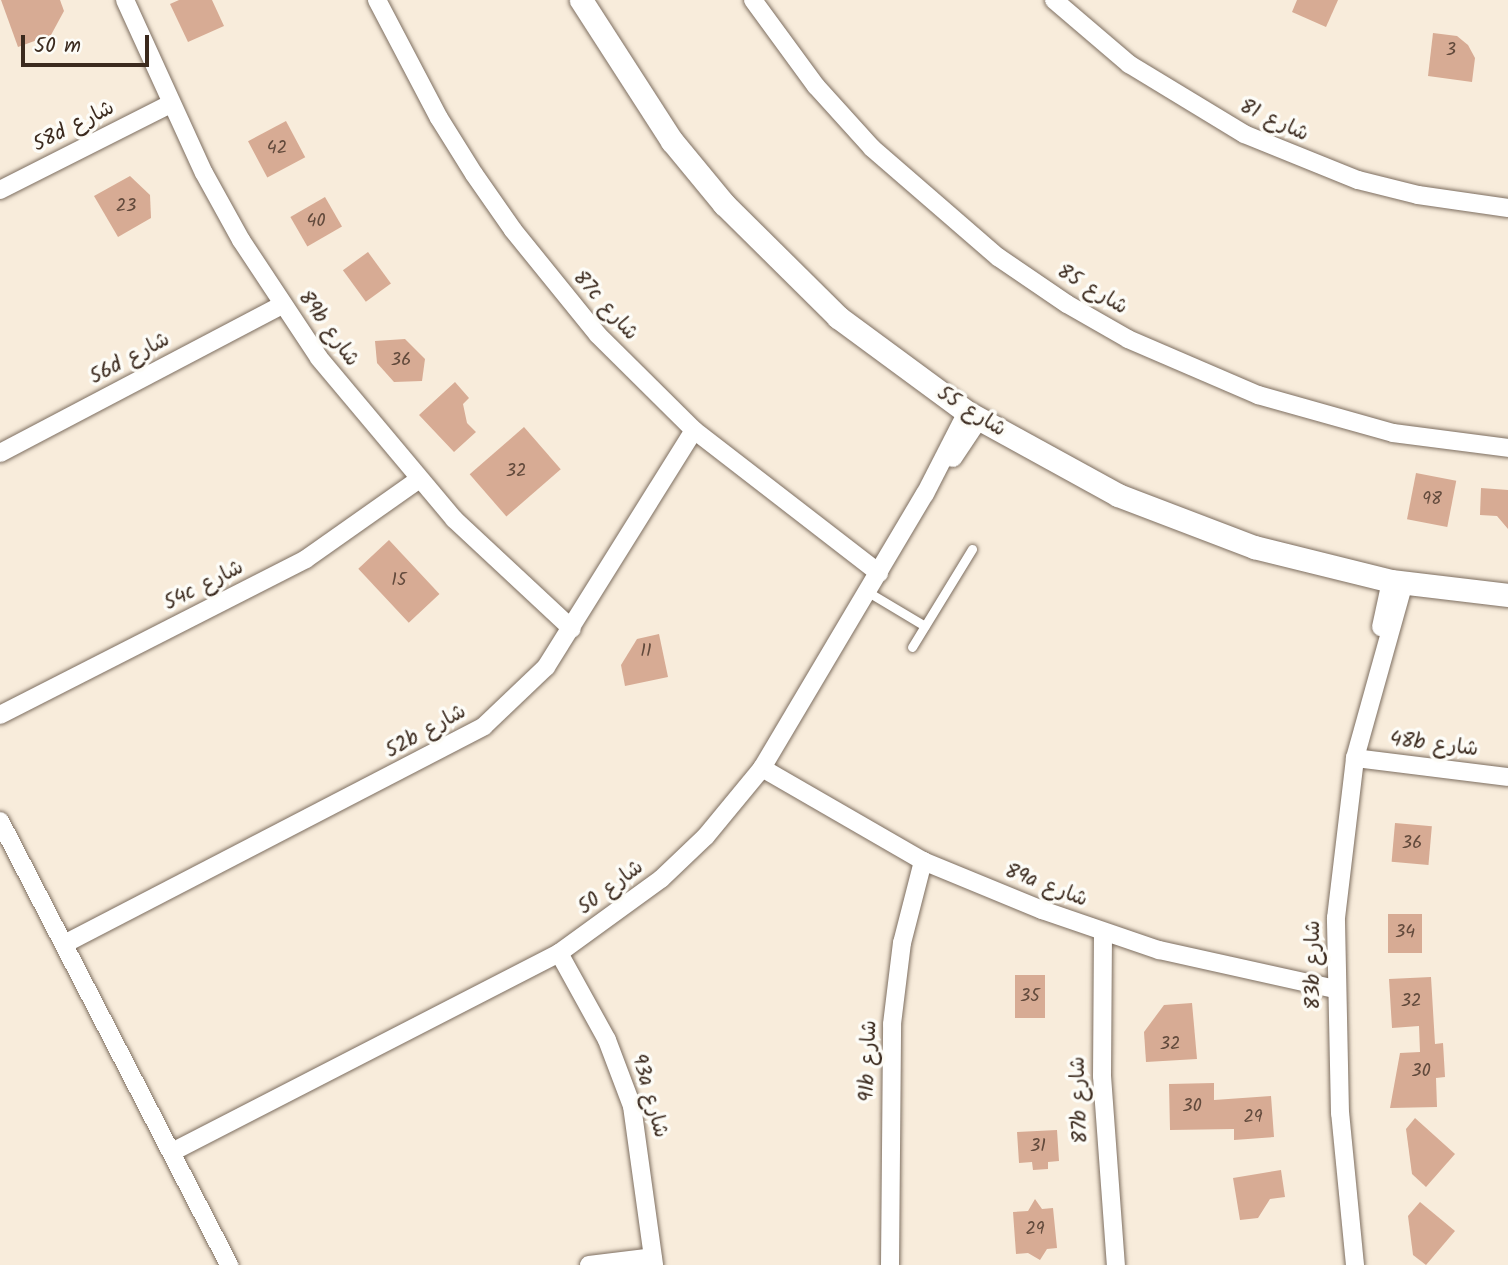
<!DOCTYPE html>
<meta charset="utf-8">
<style>
body{margin:0}
#map{position:relative;width:1508px;height:1265px;overflow:hidden;background:#f8ecdb;font-family:Kalam,"Playpen Sans Arabic",sans-serif}
div>[style]{position:absolute}
.building>*{inset:0;background:#d7ab94;transform-origin:0 0}
.roads{filter:drop-shadow(0 0 2px #7d6e60) drop-shadow(0 0 2px #7d6e60)}
.service>*{height:9px;margin:-4.5px;padding:0 4.5px;transform-origin:4.5px;border-radius:4.5px;background:#fff}
.minor>*{height:18px;margin:-9px;padding:0 9px;transform-origin:9px;border-radius:9px;background:#fff}
.tertiary>*{height:23px;margin:-11.5px;padding:0 11.5px;transform-origin:11.5px;border-radius:11.5px;background:#fff}
span{translate:-50% -50%;white-space:nowrap;text-align:center;line-height:1.15;-webkit-text-stroke:7px #fdfcf7;paint-order:stroke}
.number-label{font-size:18px;color:#624a3c}
.number-label span{-webkit-text-stroke-width:0}
.street-label{font-size:21px;color:#3b2a1e}
.scale{position:absolute;left:21px;top:35px;width:128px;height:32px;box-sizing:border-box;border:4px solid #3b2a1e;border-top:0;padding-left:9px;font-size:21px;line-height:24px;white-space:nowrap;color:#3b2a1e;-webkit-text-stroke:5px #fdfcf7;paint-order:stroke}
</style>
<div id="map">
<div class="building">
<i style="clip-path:polygon(1px 0,60px 0,64px 11px,51px 35px,18px 47px)"></i>
<i style="clip-path:polygon(179px 0,212px 0,224px 26px,188px 42px,170px 4px)"></i>
<i style="clip-path:polygon(1297px 0,1338px 0,1326px 27px,1292px 12px)"></i>
<i style="clip-path:polygon(1433px 33px,1457px 36px,1468px 45px,1475px 58px,1472px 82px,1428px 76px)"></i>
<i style="left:286px;top:121px;width:41px;height:43px;rotate:62deg"></i>
<i style="clip-path:polygon(130px 176px,150px 195px,151px 218px,118px 237px,94px 196px)"></i>
<i style="left:325px;top:197px;width:34px;height:40px;rotate:60deg"></i>
<i style="left:368px;top:252px;width:39px;height:31px;rotate:54deg"></i>
<i style="clip-path:polygon(405px 339px,425px 359px,422px 381px,394px 382px,377px 363px,375px 341px)"></i>
<i style="clip-path:polygon(455px 382px,469px 398px,463px 404px,467px 423px,476px 432px,454px 452px,419px 415px)"></i>
<i style="left:524px;top:427px;width:56px;height:72px;rotate:49deg"></i>
<i style="left:1416px;top:473px;width:41px;height:47px;rotate:11deg"></i>
<i style="clip-path:polygon(1481px 488px,1508px 490px,1508px 529px,1497px 516px,1480px 515px)"></i>
<i style="left:389px;top:540px;width:74px;height:42px;rotate:47deg"></i>
<i style="clip-path:polygon(659px 634px,668px 677px,625px 686px,621px 665px,637px 639px)"></i>
<i style="left:1395px;top:823px;width:37px;height:39px;rotate:5deg"></i>
<i style="left:1388px;top:914px;width:34px;height:39px"></i>
<i style="left:1015px;top:975px;width:30px;height:43px"></i>
<i style="clip-path:polygon(1431px 977px,1435px 1044px,1443px 1043px,1445px 1077px,1436px 1078px,1437px 1107px,1390px 1108px,1400px 1053px,1420px 1052px,1419px 1026px,1392px 1028px,1389px 979px)"></i>
<i style="clip-path:polygon(1192px 1003px,1197px 1059px,1146px 1062px,1144px 1032px,1164px 1005px)"></i>
<i style="clip-path:polygon(1214px 1083px,1214px 1100px,1271px 1096px,1274px 1137px,1234px 1140px,1234px 1129px,1170px 1130px,1169px 1084px)"></i>
<i style="clip-path:polygon(1415px 1118px,1455px 1154px,1426px 1187px,1412px 1174px,1406px 1129px)"></i>
<i style="clip-path:polygon(1057px 1130px,1059px 1161px,1048px 1162px,1048px 1169px,1033px 1170px,1032px 1162px,1019px 1163px,1017px 1132px)"></i>
<i style="clip-path:polygon(1281px 1170px,1285px 1197px,1270px 1199px,1258px 1218px,1240px 1220px,1233px 1178px)"></i>
<i style="clip-path:polygon(1035px 1199px,1042px 1209px,1053px 1208px,1057px 1248px,1047px 1249px,1040px 1260px,1028px 1253px,1016px 1254px,1013px 1212px,1028px 1211px)"></i>
<i style="clip-path:polygon(1420px 1202px,1455px 1231px,1426px 1265px,1413px 1255px,1408px 1216px)"></i>
</div>
<div class="roads">
<div class="service">
<i style="left:868px;top:592px;width:66px;rotate:30.8deg"></i>
<i style="left:912px;top:647px;width:115px;rotate:-58.5deg"></i>
</div>
<div class="minor">
<i style="left:125px;top:0;width:190px;rotate:65.5deg"></i>
<i style="left:204px;top:173px;width:77px;rotate:61.1deg"></i>
<i style="left:241px;top:240px;width:141px;rotate:56.5deg"></i>
<i style="left:319px;top:358px;width:210px;rotate:50deg"></i>
<i style="left:454px;top:519px;width:161px;rotate:43deg"></i>
<i style="left:377px;top:0;width:133px;rotate:62.3deg"></i>
<i style="left:439px;top:118px;width:66px;rotate:58deg"></i>
<i style="left:474px;top:174px;width:68px;rotate:55.1deg"></i>
<i style="left:513px;top:230px;width:135px;rotate:51deg"></i>
<i style="left:598px;top:335px;width:135px;rotate:44.7deg"></i>
<i style="left:694px;top:430px;width:234px;rotate:37.7deg"></i>
<i style="left:753px;top:0;width:107px;rotate:53.8deg"></i>
<i style="left:816px;top:86px;width:84px;rotate:47.9deg"></i>
<i style="left:872px;top:148px;width:167px;rotate:40.9deg"></i>
<i style="left:998px;top:257px;width:83px;rotate:34.3deg"></i>
<i style="left:1067px;top:304px;width:70px;rotate:29.8deg"></i>
<i style="left:1128px;top:339px;width:142px;rotate:23.3deg"></i>
<i style="left:1258px;top:395px;width:140px;rotate:15.7deg"></i>
<i style="left:1393px;top:433px;width:116px;rotate:7.4deg"></i>
<i style="left:1054px;top:0;width:99px;rotate:40.5deg"></i>
<i style="left:1129px;top:64px;width:135px;rotate:31.3deg"></i>
<i style="left:1244px;top:134px;width:123px;rotate:22deg"></i>
<i style="left:1358px;top:180px;width:62px;rotate:14deg"></i>
<i style="left:1418px;top:195px;width:91px;rotate:8.2deg"></i>
<i style="left:0;top:190px;width:191px;rotate:-26.8deg"></i>
<i style="left:0;top:453px;width:318px;rotate:-27.7deg"></i>
<i style="left:953px;top:458px;width:47px;rotate:-56.3deg"></i>
<i style="left:1381px;top:627px;width:47px;rotate:-77.7deg"></i>
<i style="left:0;top:715px;width:343px;rotate:-27deg"></i>
<i style="left:306px;top:559px;width:137px;rotate:-35.2deg"></i>
<i style="left:1355px;top:758px;width:154px;rotate:7.1deg"></i>
<i style="left:762px;top:768px;width:186px;rotate:30deg"></i>
<i style="left:923px;top:861px;width:129px;rotate:22.4deg"></i>
<i style="left:1042px;top:910px;width:124px;rotate:18.9deg"></i>
<i style="left:1159px;top:950px;width:180px;rotate:12.5deg"></i>
<i style="left:0;top:821px;width:500px;rotate:62.7deg"></i>
<i style="left:1103px;top:933px;width:143px;rotate:90.4deg"></i>
<i style="left:1102px;top:1076px;width:190px;rotate:85.8deg"></i>
<i style="left:64px;top:944px;width:473px;rotate:-27.4deg"></i>
<i style="left:484px;top:726px;width:86px;rotate:-43.6deg"></i>
<i style="left:546px;top:667px;width:279px;rotate:-58deg"></i>
<i style="left:559px;top:953px;width:99px;rotate:61.1deg"></i>
<i style="left:607px;top:1040px;width:71px;rotate:69.3deg"></i>
<i style="left:632px;top:1106px;width:161px;rotate:82.1deg"></i>
<i style="left:174px;top:1151px;width:433px;rotate:-27.2deg"></i>
<i style="left:559px;top:953px;width:126px;rotate:-36deg"></i>
<i style="left:661px;top:879px;width:62px;rotate:-43.7deg"></i>
<i style="left:706px;top:836px;width:88px;rotate:-50.5deg"></i>
<i style="left:762px;top:768px;width:319px;rotate:-59.3deg"></i>
<i style="left:925px;top:494px;width:92px;rotate:-62.9deg"></i>
<i style="left:589px;top:1265px;width:64px;rotate:-7.1deg"></i>
<i style="left:890px;top:1265px;width:241px;rotate:-89.5deg"></i>
<i style="left:892px;top:1024px;width:82px;rotate:-83deg"></i>
<i style="left:902px;top:943px;width:85px;rotate:-75.6deg"></i>
<i style="left:1355px;top:1265px;width:153px;rotate:-95.6deg"></i>
<i style="left:1340px;top:1113px;width:195px;rotate:-91.2deg"></i>
<i style="left:1336px;top:918px;width:161px;rotate:-83.2deg"></i>
<i style="left:1355px;top:758px;width:182px;rotate:-74.4deg"></i>
</div>
<div class="tertiary">
<i style="left:581px;top:0;width:168px;rotate:57.2deg"></i>
<i style="left:672px;top:141px;width:82px;rotate:50.5deg"></i>
<i style="left:724px;top:204px;width:161px;rotate:44.7deg"></i>
<i style="left:838px;top:317px;width:160px;rotate:36.4deg"></i>
<i style="left:967px;top:412px;width:172px;rotate:28.8deg"></i>
<i style="left:1118px;top:495px;width:146px;rotate:20.9deg"></i>
<i style="left:1254px;top:547px;width:141px;rotate:13.9deg"></i>
<i style="left:1391px;top:581px;width:118px;rotate:6.8deg"></i>
</div>
</div>
<div class="number-label">
<span style="left:1451px;top:51px">3</span>
<span style="left:277px;top:149px">42</span>
<span style="left:126px;top:207px">23</span>
<span style="left:316px;top:222px">40</span>
<span style="left:401px;top:361px">36</span>
<span style="left:516px;top:472px">32</span>
<span style="left:1432px;top:500px">98</span>
<span style="left:399px;top:581px">15</span>
<span style="left:646px;top:652px">11</span>
<span style="left:1412px;top:844px">36</span>
<span style="left:1405px;top:933px">34</span>
<span style="left:1030px;top:997px">35</span>
<span style="left:1411px;top:1002px">32</span>
<span style="left:1170px;top:1045px">32</span>
<span style="left:1421px;top:1072px">30</span>
<span style="left:1192px;top:1107px">30</span>
<span style="left:1253px;top:1118px">29</span>
<span style="left:1038px;top:1147px">31</span>
<span style="left:1035px;top:1230px">29</span>
</div>
<div class="street-label">
<span style="left:1274px;top:121px;rotate:25deg">شارع 81</span>
<span style="left:74px;top:127px;rotate:-27deg">58d شارع</span>
<span style="left:1092px;top:290px;rotate:31deg">شارع 85</span>
<span style="left:605px;top:306px;rotate:48deg">87c شارع</span>
<span style="left:328px;top:329px;rotate:54deg">89b شارع</span>
<span style="left:130px;top:359px;rotate:-28deg">56d شارع</span>
<span style="left:971px;top:412px;rotate:32deg">شارع 55</span>
<span style="left:204px;top:586px;rotate:-27deg">54c شارع</span>
<span style="left:426px;top:732px;rotate:-29deg">52b شارع</span>
<span style="left:1434px;top:745px;rotate:7deg">48b شارع</span>
<span style="left:1046px;top:886px;rotate:21deg">89a شارع</span>
<span style="left:611px;top:888px;rotate:-37deg">شارع 50</span>
<span style="left:1314px;top:965px;rotate:-90deg">83b شارع</span>
<span style="left:869px;top:1061px;rotate:-88deg">91b شارع</span>
<span style="left:649px;top:1096px;rotate:74deg">93a شارع</span>
<span style="left:1080px;top:1100px;rotate:-92deg">87b شارع</span>
</div>
<div class="scale">50 m</div>
</div>
